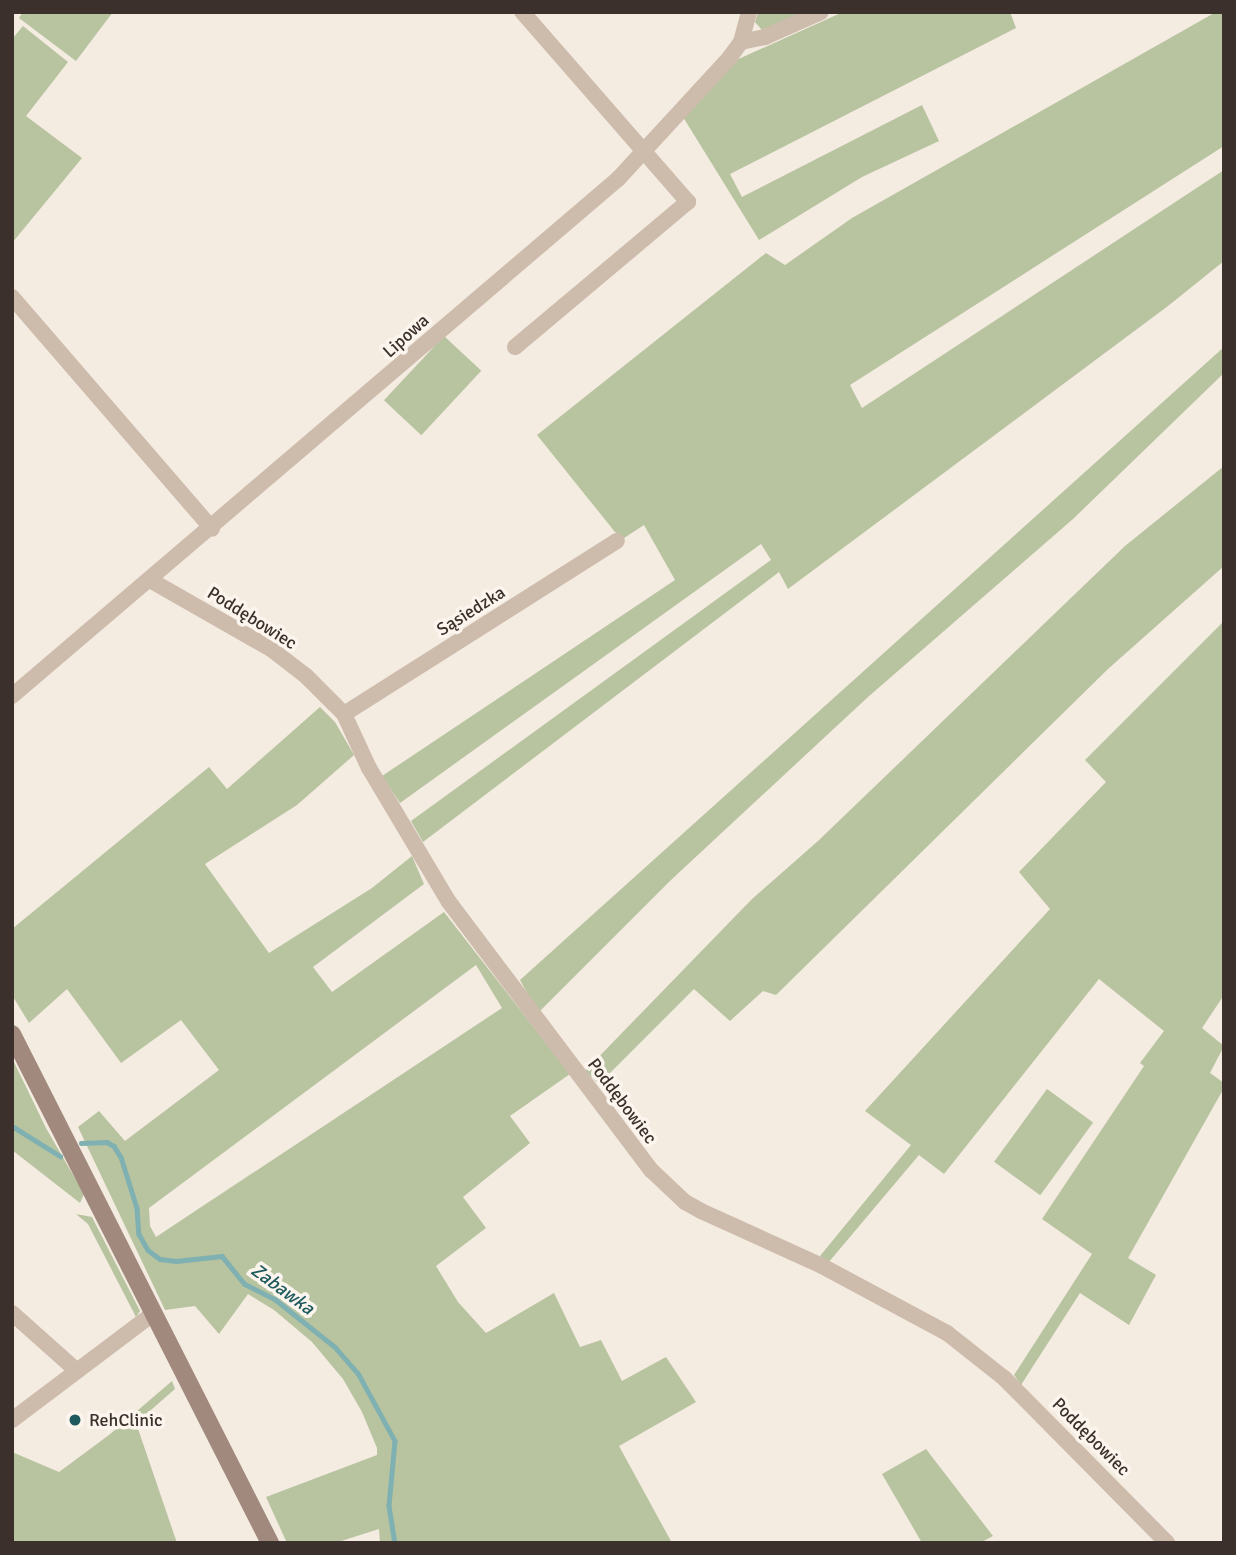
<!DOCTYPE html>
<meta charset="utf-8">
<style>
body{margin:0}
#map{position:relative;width:1236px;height:1555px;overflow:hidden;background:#f4ebe1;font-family:Signika,sans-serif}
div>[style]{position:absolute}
.green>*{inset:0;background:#b8c4a0;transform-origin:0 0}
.stream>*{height:4.5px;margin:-2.25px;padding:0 2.25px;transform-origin:2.25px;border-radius:2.25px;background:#7fb0b2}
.minor>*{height:16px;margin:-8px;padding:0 8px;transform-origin:8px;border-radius:8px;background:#cdbbac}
.secondary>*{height:18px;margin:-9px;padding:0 9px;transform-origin:9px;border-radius:9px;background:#a18a7d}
.dots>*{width:19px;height:19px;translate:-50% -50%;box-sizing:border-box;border:4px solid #fbf5ee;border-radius:50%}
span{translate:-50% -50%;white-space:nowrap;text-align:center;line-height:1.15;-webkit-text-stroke:7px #fbf5ee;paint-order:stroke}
.street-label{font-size:18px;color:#3b302b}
.poi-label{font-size:18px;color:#3b302b}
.left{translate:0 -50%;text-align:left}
.water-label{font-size:19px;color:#1f5a5e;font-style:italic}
.frame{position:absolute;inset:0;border:14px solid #3b302b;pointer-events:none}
</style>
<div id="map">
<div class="green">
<i style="clip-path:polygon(23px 12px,113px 12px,76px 61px,19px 18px)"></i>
<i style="clip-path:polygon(758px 12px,804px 12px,762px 30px,755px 22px)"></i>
<i style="clip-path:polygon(843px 12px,1010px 12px,1016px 28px,730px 174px,742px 197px,922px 105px,939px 141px,862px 177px,759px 240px,683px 117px,734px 61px)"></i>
<i style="clip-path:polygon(1216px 12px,1224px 12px,1224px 146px,850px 385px,862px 408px,1224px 170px,1224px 261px,1168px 306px,788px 589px,779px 572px,423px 842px,411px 821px,771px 560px,761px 544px,400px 803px,382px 776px,675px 580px,644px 525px,624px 538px,615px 532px,537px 435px,766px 253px,785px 265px,852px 218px)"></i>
<i style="clip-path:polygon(23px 26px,68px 62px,26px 116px,82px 158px,12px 243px,12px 39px)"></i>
<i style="left:444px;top:336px;width:51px;height:88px;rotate:43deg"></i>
<i style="clip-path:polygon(1224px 347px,1224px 373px,1073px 519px,868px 697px,671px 880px,538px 1013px,520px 980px)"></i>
<i style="clip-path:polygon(1224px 466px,1224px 566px,1108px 669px,776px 995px,763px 991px,730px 1021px,694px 989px,599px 1084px,585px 1071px,752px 899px,818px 841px,1125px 546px)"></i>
<i style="clip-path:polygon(1224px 621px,1224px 995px,1202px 1028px,1224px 1046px,1210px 1073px,1224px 1083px,1224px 1088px,1128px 1258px,1156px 1275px,1129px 1325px,1080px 1293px,1021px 1385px,1014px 1375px,1092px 1254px,1042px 1219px,1144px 1066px,1140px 1063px,1164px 1031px,1099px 979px,944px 1174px,919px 1155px,828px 1263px,820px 1256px,911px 1145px,865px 1111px,1050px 909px,1019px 872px,1106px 782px,1085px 760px)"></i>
<i style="clip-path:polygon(evenodd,320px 707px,335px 722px,354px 755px,297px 805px,205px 864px,269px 953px,372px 888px,412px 856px,424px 884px,313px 967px,332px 992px,444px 912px,570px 1074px,510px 1116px,530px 1143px,463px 1197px,486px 1228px,436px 1266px,458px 1302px,486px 1333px,554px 1293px,580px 1347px,601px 1340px,622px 1381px,666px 1357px,696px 1402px,619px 1446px,672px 1543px,380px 1543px,379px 1529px,335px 1543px,287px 1543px,266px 1497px,377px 1455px,377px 1448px,362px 1412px,343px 1379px,312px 1342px,274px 1310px,248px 1294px,219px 1334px,195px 1306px,165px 1310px,78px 1127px,99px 1111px,125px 1141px,219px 1070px,181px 1020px,121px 1063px,67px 989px,29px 1023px,12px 995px,12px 929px,209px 767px,227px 789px,320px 707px,476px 965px,502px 1008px,156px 1237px,150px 1226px,149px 1208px,476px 965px)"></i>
<i style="clip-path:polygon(12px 1058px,46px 1128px,84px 1194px,80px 1203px,12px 1150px)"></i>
<i style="left:1047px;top:1089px;width:57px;height:90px;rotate:36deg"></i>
<i style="clip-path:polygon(76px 1214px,92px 1217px,140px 1311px,136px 1317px,88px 1224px)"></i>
<i style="clip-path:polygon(172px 1381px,175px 1389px,136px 1423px,177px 1543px,12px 1543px,12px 1452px,59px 1472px,109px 1435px)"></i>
<i style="clip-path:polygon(926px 1449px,993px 1536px,980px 1543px,922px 1543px,882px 1474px)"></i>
</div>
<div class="stream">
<i style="left:12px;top:1126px;width:57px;rotate:32deg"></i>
<i style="left:81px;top:1143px;width:26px;rotate:-2deg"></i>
<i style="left:107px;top:1142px;width:8px;rotate:30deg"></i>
<i style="left:114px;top:1146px;width:13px;rotate:58deg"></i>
<i style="left:121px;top:1157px;width:53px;rotate:72.6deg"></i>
<i style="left:137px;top:1208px;width:26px;rotate:86deg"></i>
<i style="left:139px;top:1234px;width:18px;rotate:61deg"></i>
<i style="left:148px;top:1250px;width:15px;rotate:37deg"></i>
<i style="left:160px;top:1259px;width:16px;rotate:7deg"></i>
<i style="left:176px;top:1261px;width:46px;rotate:-6.2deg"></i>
<i style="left:222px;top:1256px;width:36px;rotate:51deg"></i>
<i style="left:245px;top:1284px;width:35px;rotate:27deg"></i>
<i style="left:276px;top:1300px;width:75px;rotate:38.5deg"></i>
<i style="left:335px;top:1347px;width:35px;rotate:49deg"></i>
<i style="left:358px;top:1373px;width:77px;rotate:61.4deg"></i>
<i style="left:395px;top:1441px;width:65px;rotate:95.3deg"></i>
<i style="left:389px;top:1506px;width:37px;rotate:81deg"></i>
</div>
<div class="minor">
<i style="left:741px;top:42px;width:25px;rotate:-12deg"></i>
<i style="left:765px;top:37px;width:61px;rotate:-24.1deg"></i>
<i style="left:12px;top:297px;width:306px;rotate:49.2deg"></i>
<i style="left:515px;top:347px;width:226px;rotate:-40deg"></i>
<i style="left:688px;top:202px;width:252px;rotate:-131.1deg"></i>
<i style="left:150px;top:580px;width:139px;rotate:29.7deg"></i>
<i style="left:271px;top:649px;width:44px;rotate:37.6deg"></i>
<i style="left:306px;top:676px;width:54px;rotate:45deg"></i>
<i style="left:344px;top:714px;width:60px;rotate:65.2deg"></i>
<i style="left:369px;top:768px;width:156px;rotate:59.2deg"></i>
<i style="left:449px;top:902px;width:336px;rotate:53deg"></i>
<i style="left:651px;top:1170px;width:47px;rotate:43.3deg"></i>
<i style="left:685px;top:1202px;width:18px;rotate:29deg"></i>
<i style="left:701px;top:1211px;width:133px;rotate:24.4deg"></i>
<i style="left:822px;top:1266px;width:142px;rotate:28.2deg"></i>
<i style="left:947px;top:1333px;width:73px;rotate:38.3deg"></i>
<i style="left:1004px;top:1378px;width:232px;rotate:45.3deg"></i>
<i style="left:12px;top:696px;width:797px;rotate:-40.47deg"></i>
<i style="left:618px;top:179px;width:166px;rotate:-47.4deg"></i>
<i style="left:730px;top:57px;width:19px;rotate:-54deg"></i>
<i style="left:741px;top:42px;width:31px;rotate:-75deg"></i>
<i style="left:344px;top:714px;width:323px;rotate:-32.4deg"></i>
<i style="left:12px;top:1313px;width:86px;rotate:41.7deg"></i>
<i style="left:12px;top:1420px;width:178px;rotate:-37deg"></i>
</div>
<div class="secondary">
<i style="left:12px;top:1034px;width:571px;rotate:63.12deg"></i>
</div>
<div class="dots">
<i style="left:75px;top:1420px;background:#1f5a5e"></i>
</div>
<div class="street-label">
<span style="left:406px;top:336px;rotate:-42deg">Lipowa</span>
<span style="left:471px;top:611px;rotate:-32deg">Sąsiedzka</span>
<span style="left:252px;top:618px;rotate:32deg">Poddębowiec</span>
<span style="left:622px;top:1101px;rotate:53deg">Poddębowiec</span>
<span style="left:1091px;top:1437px;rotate:45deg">Poddębowiec</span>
</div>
<div class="poi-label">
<span class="left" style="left:89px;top:1420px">RehClinic</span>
</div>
<div class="water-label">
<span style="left:282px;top:1290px;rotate:36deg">Zabawka</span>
</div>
<div class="frame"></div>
</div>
